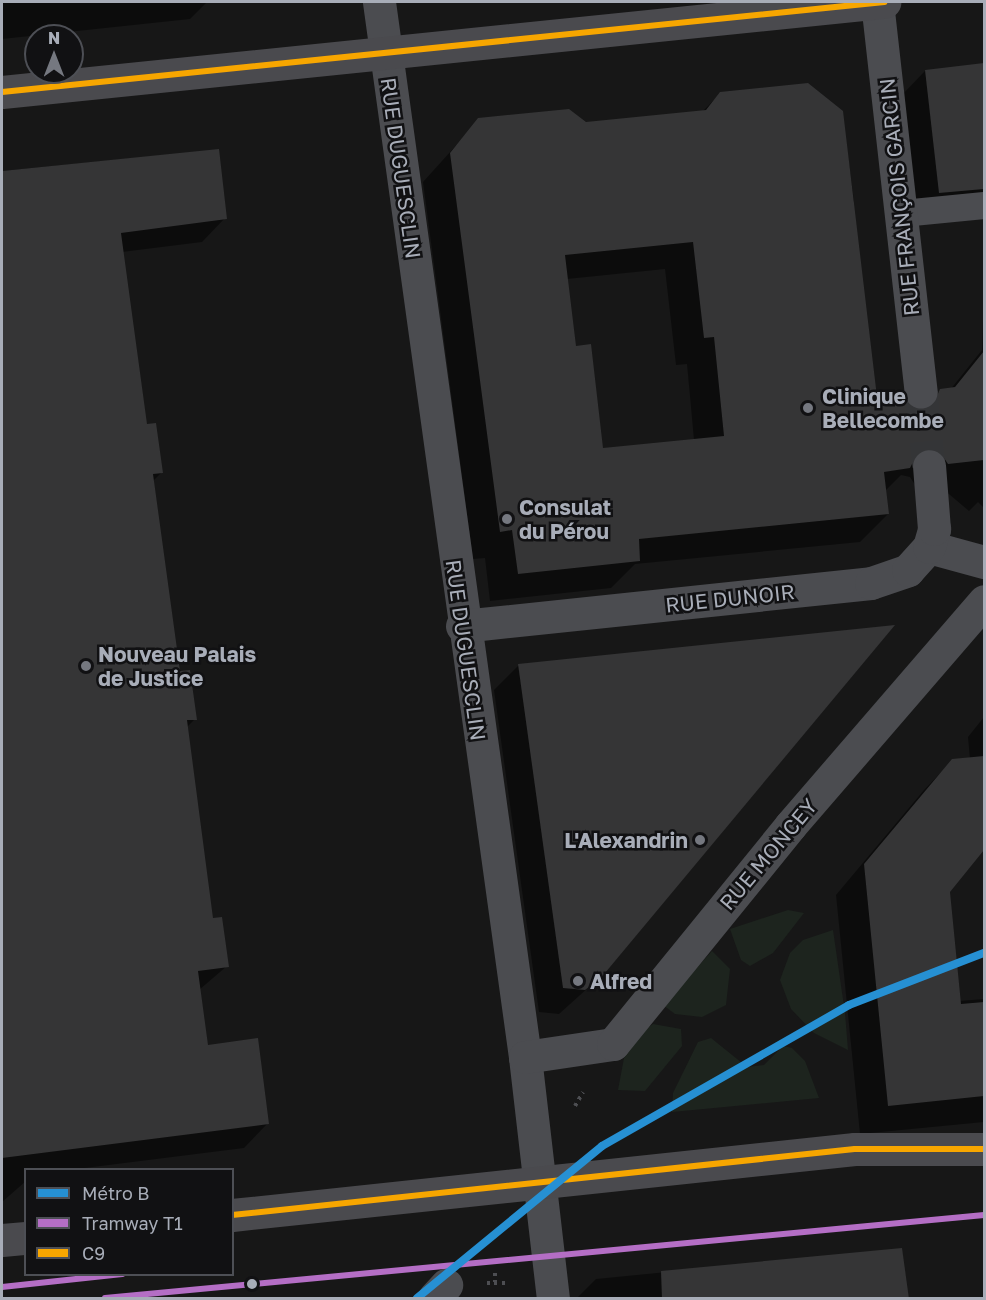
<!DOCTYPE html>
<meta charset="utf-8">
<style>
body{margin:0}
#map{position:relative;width:986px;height:1300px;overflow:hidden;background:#171717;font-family:"Golos Text",sans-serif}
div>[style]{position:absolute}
.green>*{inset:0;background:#1d241e}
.shadow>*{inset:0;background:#0007}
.building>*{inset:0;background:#353536}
.street-tunnel>*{height:33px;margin-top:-16.5px;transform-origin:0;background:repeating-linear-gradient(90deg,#343537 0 33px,transparent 0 49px)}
.path>*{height:4px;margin-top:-2px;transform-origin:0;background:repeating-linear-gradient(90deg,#4d4e52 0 3px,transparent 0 7.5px)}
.lane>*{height:27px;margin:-13.5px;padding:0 13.5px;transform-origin:13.5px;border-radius:13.5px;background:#4b4c50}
.street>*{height:33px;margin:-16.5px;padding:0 16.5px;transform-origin:16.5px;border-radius:16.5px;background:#4b4c50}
.secondary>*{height:33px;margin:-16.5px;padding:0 16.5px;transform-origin:16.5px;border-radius:16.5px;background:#4a4a4e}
.bus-1>*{height:6px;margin:-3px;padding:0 3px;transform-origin:3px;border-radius:3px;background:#f7a600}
.tram-1>*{height:6px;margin:-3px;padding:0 3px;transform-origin:3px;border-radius:3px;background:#b46ec5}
.metro-1>*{height:8px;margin:-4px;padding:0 4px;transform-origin:4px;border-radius:4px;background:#2690d3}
.dots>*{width:16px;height:16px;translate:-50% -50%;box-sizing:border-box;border:3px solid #111113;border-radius:50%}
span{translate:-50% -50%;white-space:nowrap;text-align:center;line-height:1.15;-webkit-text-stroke:5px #111113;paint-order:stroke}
.street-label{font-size:21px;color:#a8adb8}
.poi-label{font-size:21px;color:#a8adb8;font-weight:700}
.left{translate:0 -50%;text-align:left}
.right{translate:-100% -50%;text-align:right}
.frame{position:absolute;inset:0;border:3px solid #a8adb8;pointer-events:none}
.legend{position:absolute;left:24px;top:1168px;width:210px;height:108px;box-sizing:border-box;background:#111113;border:2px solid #4d4f55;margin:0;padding:8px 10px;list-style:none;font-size:18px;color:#a8adb8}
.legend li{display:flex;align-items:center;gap:12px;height:30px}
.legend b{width:30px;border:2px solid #4d4f55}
.north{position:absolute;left:24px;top:24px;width:60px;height:60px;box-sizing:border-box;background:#111113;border:2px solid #4d4f55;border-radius:50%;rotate:0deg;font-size:16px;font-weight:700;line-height:24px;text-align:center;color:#a8adb8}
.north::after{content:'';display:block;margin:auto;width:21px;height:27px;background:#757880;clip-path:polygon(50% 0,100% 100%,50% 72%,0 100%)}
</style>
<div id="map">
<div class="green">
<i style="clip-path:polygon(788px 910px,804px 913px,773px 953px,750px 966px,741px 960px,730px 929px)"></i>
<i style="clip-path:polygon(833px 930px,845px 1013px,848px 1050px,814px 1033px,791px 1009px,780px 980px,790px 953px,803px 940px)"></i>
<i style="clip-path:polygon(712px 951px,730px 969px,726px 1005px,702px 1017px,675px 1014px,663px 1005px)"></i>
<i style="clip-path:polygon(653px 1024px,681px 1029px,682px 1046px,645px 1091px,618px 1090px,624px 1058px,636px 1037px)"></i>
<i style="clip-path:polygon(711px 1038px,747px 1067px,764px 1065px,783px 1046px,792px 1048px,805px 1061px,819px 1098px,672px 1112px,673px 1093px,698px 1042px)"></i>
</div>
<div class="shadow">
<i style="clip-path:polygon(2px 2px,207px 2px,190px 19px,2px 39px)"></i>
<i style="clip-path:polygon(984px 65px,984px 209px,914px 218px,900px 97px,925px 71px)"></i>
<i style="clip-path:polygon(evenodd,720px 94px,842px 112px,854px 201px,826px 229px,875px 399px,921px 410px,940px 391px,950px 390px,982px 350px,984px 287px,984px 508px,978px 502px,969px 511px,943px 489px,919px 491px,910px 477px,901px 475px,885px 491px,888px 514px,860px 542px,635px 564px,611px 588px,490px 601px,485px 558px,473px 559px,423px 182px,479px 120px,586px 124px,702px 112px,720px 94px,665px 269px,676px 365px,687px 364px,694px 440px,602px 450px,575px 347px,567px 279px,665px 269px)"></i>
<i style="clip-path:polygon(218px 150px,225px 218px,202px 242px,122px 252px,145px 426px,161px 473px,153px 481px,179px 672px,195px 719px,186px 728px,211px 920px,227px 966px,199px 990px,207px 1046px,267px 1124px,244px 1148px,69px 1170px,26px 1170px,26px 1181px,2px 1202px,2px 171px)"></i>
<i style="clip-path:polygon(519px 665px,599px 978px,559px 1014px,539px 1012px,494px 690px)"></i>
<i style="clip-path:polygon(984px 717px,984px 847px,949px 891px,959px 1001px,984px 999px,984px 1122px,860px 1134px,836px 895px,924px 790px,953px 760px,970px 759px,968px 737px)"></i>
<i style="clip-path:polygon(901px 1249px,907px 1298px,577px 1298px,596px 1279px)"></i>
</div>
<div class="building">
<i style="clip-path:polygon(984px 63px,984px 189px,939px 193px,925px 70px)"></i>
<i style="clip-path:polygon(evenodd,808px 83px,843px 111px,877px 397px,902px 394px,913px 409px,932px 407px,940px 389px,955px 387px,984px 351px,984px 460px,948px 464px,938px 449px,919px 450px,910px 468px,884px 472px,889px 514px,639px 539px,640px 561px,518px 574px,512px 530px,500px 532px,450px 153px,478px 118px,569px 109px,586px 122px,706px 110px,720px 92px,808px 83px,693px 242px,704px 338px,714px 337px,724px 436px,603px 448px,591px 344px,576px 346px,565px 255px,693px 242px)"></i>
<i style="clip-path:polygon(219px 149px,227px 219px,121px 233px,147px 424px,156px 423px,163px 473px,153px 474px,180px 671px,190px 670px,197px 720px,187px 720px,213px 918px,222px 917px,229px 967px,198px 971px,208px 1045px,258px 1038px,269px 1124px,2px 1158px,2px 171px)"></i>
<i style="clip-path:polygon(895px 625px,600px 979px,585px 990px,563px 988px,518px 664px)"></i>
<i style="clip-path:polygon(984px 756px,984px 850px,950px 892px,961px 1004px,984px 1002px,984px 1096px,888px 1106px,864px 864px,952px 759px)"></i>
<i style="clip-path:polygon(902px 1248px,909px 1299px,662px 1299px,661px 1271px)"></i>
</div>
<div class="street-tunnel">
<i style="left:921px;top:392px;width:74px;rotate:83.8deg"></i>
</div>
<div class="path">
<i style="left:575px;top:1106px;width:16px;rotate:-60deg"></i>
<i style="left:495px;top:1273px;width:9px;rotate:90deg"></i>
<i style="left:487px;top:1283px;width:22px"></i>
</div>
<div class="lane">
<i style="left:902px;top:213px;width:82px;rotate:-5.6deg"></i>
</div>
<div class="street">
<i style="left:379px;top:2px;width:1065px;rotate:82.12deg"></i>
<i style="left:525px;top:1057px;width:243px;rotate:83.4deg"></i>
<i style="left:877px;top:2px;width:392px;rotate:83.6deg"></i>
<i style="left:929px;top:547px;width:57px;rotate:15.3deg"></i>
<i style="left:462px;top:626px;width:411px;rotate:-6deg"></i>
<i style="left:871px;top:583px;width:39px;rotate:-19deg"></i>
<i style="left:908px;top:570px;width:31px;rotate:-48deg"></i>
<i style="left:929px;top:547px;width:19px;rotate:-74deg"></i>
<i style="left:934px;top:529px;width:63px;rotate:-94.5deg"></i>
<i style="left:525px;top:1057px;width:89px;rotate:-8.4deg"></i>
<i style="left:613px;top:1044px;width:281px;rotate:-50.9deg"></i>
<i style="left:790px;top:826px;width:297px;rotate:-49.2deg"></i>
<i style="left:434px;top:1298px;width:18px;rotate:-47deg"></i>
</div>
<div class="secondary">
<i style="left:2px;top:92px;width:887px;rotate:-5.83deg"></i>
<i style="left:232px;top:1215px;width:626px;rotate:-6.05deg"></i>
<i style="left:855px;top:1149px;width:129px"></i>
<i style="left:2px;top:1240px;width:24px;rotate:-5deg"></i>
</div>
<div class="bus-1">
<i style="left:2px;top:92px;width:887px;rotate:-5.83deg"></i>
<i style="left:232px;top:1215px;width:626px;rotate:-6.05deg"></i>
<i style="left:855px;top:1149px;width:129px"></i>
</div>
<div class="tram-1">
<i style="left:2px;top:1287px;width:121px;rotate:-6.2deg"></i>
<i style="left:105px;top:1298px;width:883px;rotate:-5.39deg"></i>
</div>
<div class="metro-1">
<i style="left:417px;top:1298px;width:239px;rotate:-39.4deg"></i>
<i style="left:602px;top:1146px;width:284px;rotate:-29.7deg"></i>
<i style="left:849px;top:1005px;width:145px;rotate:-21.1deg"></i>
</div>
<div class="dots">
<i style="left:808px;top:408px;background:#757880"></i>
<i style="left:507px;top:519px;background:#757880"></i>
<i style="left:86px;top:666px;background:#757880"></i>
<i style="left:700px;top:840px;background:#757880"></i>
<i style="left:578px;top:981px;background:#757880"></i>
<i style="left:252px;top:1284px;background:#a8adb8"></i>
</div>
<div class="street-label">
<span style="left:401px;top:168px;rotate:82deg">RUE DUGUESCLIN</span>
<span style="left:899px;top:197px;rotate:-96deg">RUE FRANÇOIS GARCIN</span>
<span style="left:730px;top:598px;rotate:-6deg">RUE DUNOIR</span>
<span style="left:466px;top:650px;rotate:82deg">RUE DUGUESCLIN</span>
<span style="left:768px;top:854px;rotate:-50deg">RUE MONCEY</span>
</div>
<div class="poi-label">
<span class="left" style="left:822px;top:408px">Clinique<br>Bellecombe</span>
<span class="left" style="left:519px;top:519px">Consulat<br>du Pérou</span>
<span class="left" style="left:98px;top:666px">Nouveau Palais<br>de Justice</span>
<span class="right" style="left:688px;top:840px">L'Alexandrin</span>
<span class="left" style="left:590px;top:981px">Alfred</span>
</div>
<div class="frame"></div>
<ul class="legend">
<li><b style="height:8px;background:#2690d3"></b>Métro B</li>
<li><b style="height:8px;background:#b46ec5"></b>Tramway T1</li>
<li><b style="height:8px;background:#f7a600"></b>C9</li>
</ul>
<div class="north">N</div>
</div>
